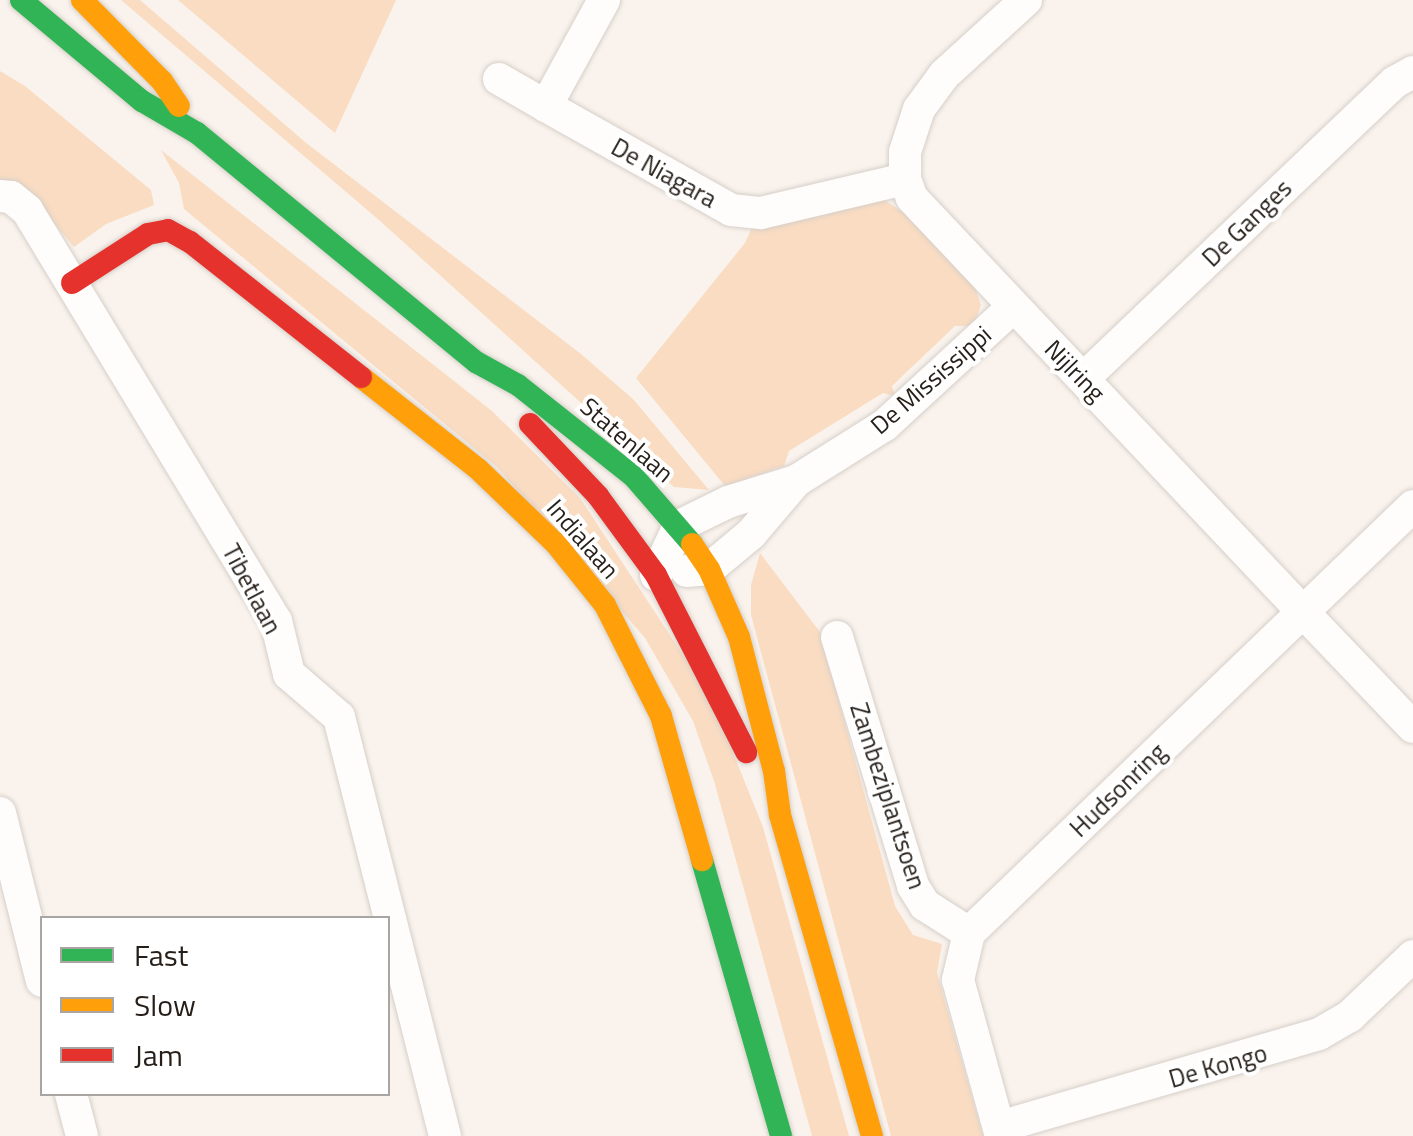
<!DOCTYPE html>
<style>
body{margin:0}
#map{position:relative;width:1413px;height:1136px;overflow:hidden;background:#faf3ed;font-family:"Titillium Web",sans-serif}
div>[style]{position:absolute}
.green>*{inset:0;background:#f9dcc2}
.roads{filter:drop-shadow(0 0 2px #d6cfc9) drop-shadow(0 0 2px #d6cfc9)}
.street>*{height:32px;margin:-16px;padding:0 16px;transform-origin:16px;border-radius:16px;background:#fefdfc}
.fast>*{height:22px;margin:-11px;padding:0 11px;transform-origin:11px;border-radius:11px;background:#30b455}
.slow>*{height:22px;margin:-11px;padding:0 11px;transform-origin:11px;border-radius:11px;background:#ff9f0a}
.jam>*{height:22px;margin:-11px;padding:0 11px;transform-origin:11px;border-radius:11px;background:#e5322d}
span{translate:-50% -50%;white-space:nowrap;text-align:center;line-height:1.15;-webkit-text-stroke:8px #fff;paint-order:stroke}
.street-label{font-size:25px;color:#261f19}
.legend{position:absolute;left:40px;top:916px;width:350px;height:180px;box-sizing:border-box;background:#fff;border:2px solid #a8a5a3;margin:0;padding:12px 18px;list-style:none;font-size:30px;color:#261f19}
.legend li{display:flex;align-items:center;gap:20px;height:50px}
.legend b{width:50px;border:2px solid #a8a5a3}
</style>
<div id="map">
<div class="green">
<i style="clip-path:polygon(121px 0,140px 0,305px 142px,581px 354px,634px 400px,709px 490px,674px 487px,379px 220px)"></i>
<i style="clip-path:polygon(178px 0,396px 0,335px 133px)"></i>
<i style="clip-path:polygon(0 71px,25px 86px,151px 190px,154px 205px,106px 224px,74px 247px,27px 191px,0 180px)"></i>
<i style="clip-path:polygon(161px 150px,492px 411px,580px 498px,710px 696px,763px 827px,849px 1136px,812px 1136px,714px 781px,693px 721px,645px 638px,497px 467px,184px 209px,179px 183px)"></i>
<i style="clip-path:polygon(883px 199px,904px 213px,974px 285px,981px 305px,976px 319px,971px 326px,955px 326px,892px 386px,895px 396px,883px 393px,789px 451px,784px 466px,725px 486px,636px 378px,745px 243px,753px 225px)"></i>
<i style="clip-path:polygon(760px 553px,820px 632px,895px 906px,913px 935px,942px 944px,937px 973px,983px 1136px,891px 1136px,751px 615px,751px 585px)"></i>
</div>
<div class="roads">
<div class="street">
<i style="left:604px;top:0;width:121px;rotate:118.7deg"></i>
<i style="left:546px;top:106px;width:212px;rotate:29.3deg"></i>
<i style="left:731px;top:210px;width:30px;rotate:6deg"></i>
<i style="left:761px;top:213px;width:148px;rotate:-13.3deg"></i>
<i style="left:1026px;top:0;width:111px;rotate:137.6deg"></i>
<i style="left:944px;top:75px;width:42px;rotate:126.3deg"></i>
<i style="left:919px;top:109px;width:45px;rotate:108deg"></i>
<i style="left:905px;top:152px;width:27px;rotate:90deg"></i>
<i style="left:905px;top:179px;width:20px;rotate:70deg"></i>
<i style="left:912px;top:198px;width:569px;rotate:46.64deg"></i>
<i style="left:1303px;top:612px;width:153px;rotate:-43.9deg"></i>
<i style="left:499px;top:79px;width:54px;rotate:29.9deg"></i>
<i style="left:0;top:196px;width:11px;rotate:5deg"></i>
<i style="left:11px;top:197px;width:21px;rotate:39deg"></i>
<i style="left:27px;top:210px;width:481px;rotate:58.8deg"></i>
<i style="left:276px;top:621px;width:55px;rotate:76.2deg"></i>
<i style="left:289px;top:674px;width:66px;rotate:40.7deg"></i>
<i style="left:339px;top:717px;width:432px;rotate:75.8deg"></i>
<i style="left:1084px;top:378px;width:429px;rotate:-43.6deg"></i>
<i style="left:1395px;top:82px;width:21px;rotate:-29deg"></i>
<i style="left:687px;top:571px;width:22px;rotate:-5deg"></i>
<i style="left:709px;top:569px;width:55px;rotate:-39.8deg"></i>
<i style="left:751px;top:534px;width:70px;rotate:-49.7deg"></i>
<i style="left:656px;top:575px;width:54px;rotate:-64.9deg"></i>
<i style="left:679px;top:526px;width:55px;rotate:-26.1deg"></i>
<i style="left:728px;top:502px;width:71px;rotate:-17.2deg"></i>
<i style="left:796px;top:481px;width:105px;rotate:-32.2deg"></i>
<i style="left:885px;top:425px;width:174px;rotate:-42.7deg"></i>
<i style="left:837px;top:637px;width:260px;rotate:73deg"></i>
<i style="left:913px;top:886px;width:22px;rotate:58deg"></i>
<i style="left:925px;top:905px;width:52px;rotate:32.5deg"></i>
<i style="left:0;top:813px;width:173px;rotate:76deg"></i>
<i style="left:71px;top:1094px;width:43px;rotate:75.3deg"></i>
<i style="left:999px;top:1127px;width:333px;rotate:-16.2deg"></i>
<i style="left:1319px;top:1034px;width:36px;rotate:-30deg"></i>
<i style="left:1350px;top:1016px;width:87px;rotate:-43.6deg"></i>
<i style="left:1001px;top:1136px;width:162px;rotate:-105.4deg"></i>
<i style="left:958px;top:980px;width:48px;rotate:-76.8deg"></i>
<i style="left:969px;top:933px;width:463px;rotate:-43.9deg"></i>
<i style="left:1303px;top:612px;width:159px;rotate:46.3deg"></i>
</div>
<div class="fast">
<i style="left:21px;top:0;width:158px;rotate:39.9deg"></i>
<i style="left:142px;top:101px;width:64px;rotate:30.2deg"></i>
<i style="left:197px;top:133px;width:361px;rotate:39.4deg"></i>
<i style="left:476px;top:362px;width:48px;rotate:28.7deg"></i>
<i style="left:518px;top:385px;width:148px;rotate:38.4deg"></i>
<i style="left:634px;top:477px;width:89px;rotate:49.1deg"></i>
<i style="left:702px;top:860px;width:287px;rotate:74deg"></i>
</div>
<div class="slow">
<i style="left:82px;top:0;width:114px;rotate:45.4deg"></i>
<i style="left:162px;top:81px;width:30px;rotate:56deg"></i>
<i style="left:361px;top:377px;width:149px;rotate:38.2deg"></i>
<i style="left:478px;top:469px;width:108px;rotate:43.9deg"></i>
<i style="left:556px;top:544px;width:78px;rotate:51.2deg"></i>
<i style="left:605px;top:605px;width:124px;rotate:63.2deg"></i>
<i style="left:661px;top:716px;width:150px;rotate:74.1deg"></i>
<i style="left:692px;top:544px;width:30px;rotate:56deg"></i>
<i style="left:709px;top:569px;width:74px;rotate:66.2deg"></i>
<i style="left:739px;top:637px;width:138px;rotate:75.4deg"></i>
<i style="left:774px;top:771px;width:44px;rotate:82.2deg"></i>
<i style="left:780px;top:815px;width:334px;rotate:74deg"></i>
</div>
<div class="jam">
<i style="left:72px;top:283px;width:90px;rotate:-32.8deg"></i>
<i style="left:148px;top:234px;width:20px;rotate:-11deg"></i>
<i style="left:168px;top:230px;width:25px;rotate:29deg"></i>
<i style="left:190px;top:242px;width:218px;rotate:38.3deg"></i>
<i style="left:530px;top:424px;width:99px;rotate:46.6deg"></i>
<i style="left:598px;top:496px;width:98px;rotate:53.7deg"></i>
<i style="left:656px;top:575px;width:199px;rotate:63deg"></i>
</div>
</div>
<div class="street-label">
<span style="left:664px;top:173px;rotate:29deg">De Niagara</span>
<span style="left:1247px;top:223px;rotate:-44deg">De Ganges</span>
<span style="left:1075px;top:371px;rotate:46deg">Nijlring</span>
<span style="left:931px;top:380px;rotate:-41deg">De Mississippi</span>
<span style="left:627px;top:440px;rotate:41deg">Statenlaan</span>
<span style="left:583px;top:539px;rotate:49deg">Indialaan</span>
<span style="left:252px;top:589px;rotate:62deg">Tibetlaan</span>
<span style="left:1118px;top:790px;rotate:-44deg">Hudsonring</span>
<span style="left:888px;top:796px;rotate:72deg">Zambeziplantsoen</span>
<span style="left:1218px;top:1066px;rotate:-16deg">De Kongo</span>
</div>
<ul class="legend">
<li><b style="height:12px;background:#30b455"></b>Fast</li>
<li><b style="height:12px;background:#ff9f0a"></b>Slow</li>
<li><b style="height:12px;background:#e5322d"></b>Jam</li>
</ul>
</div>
